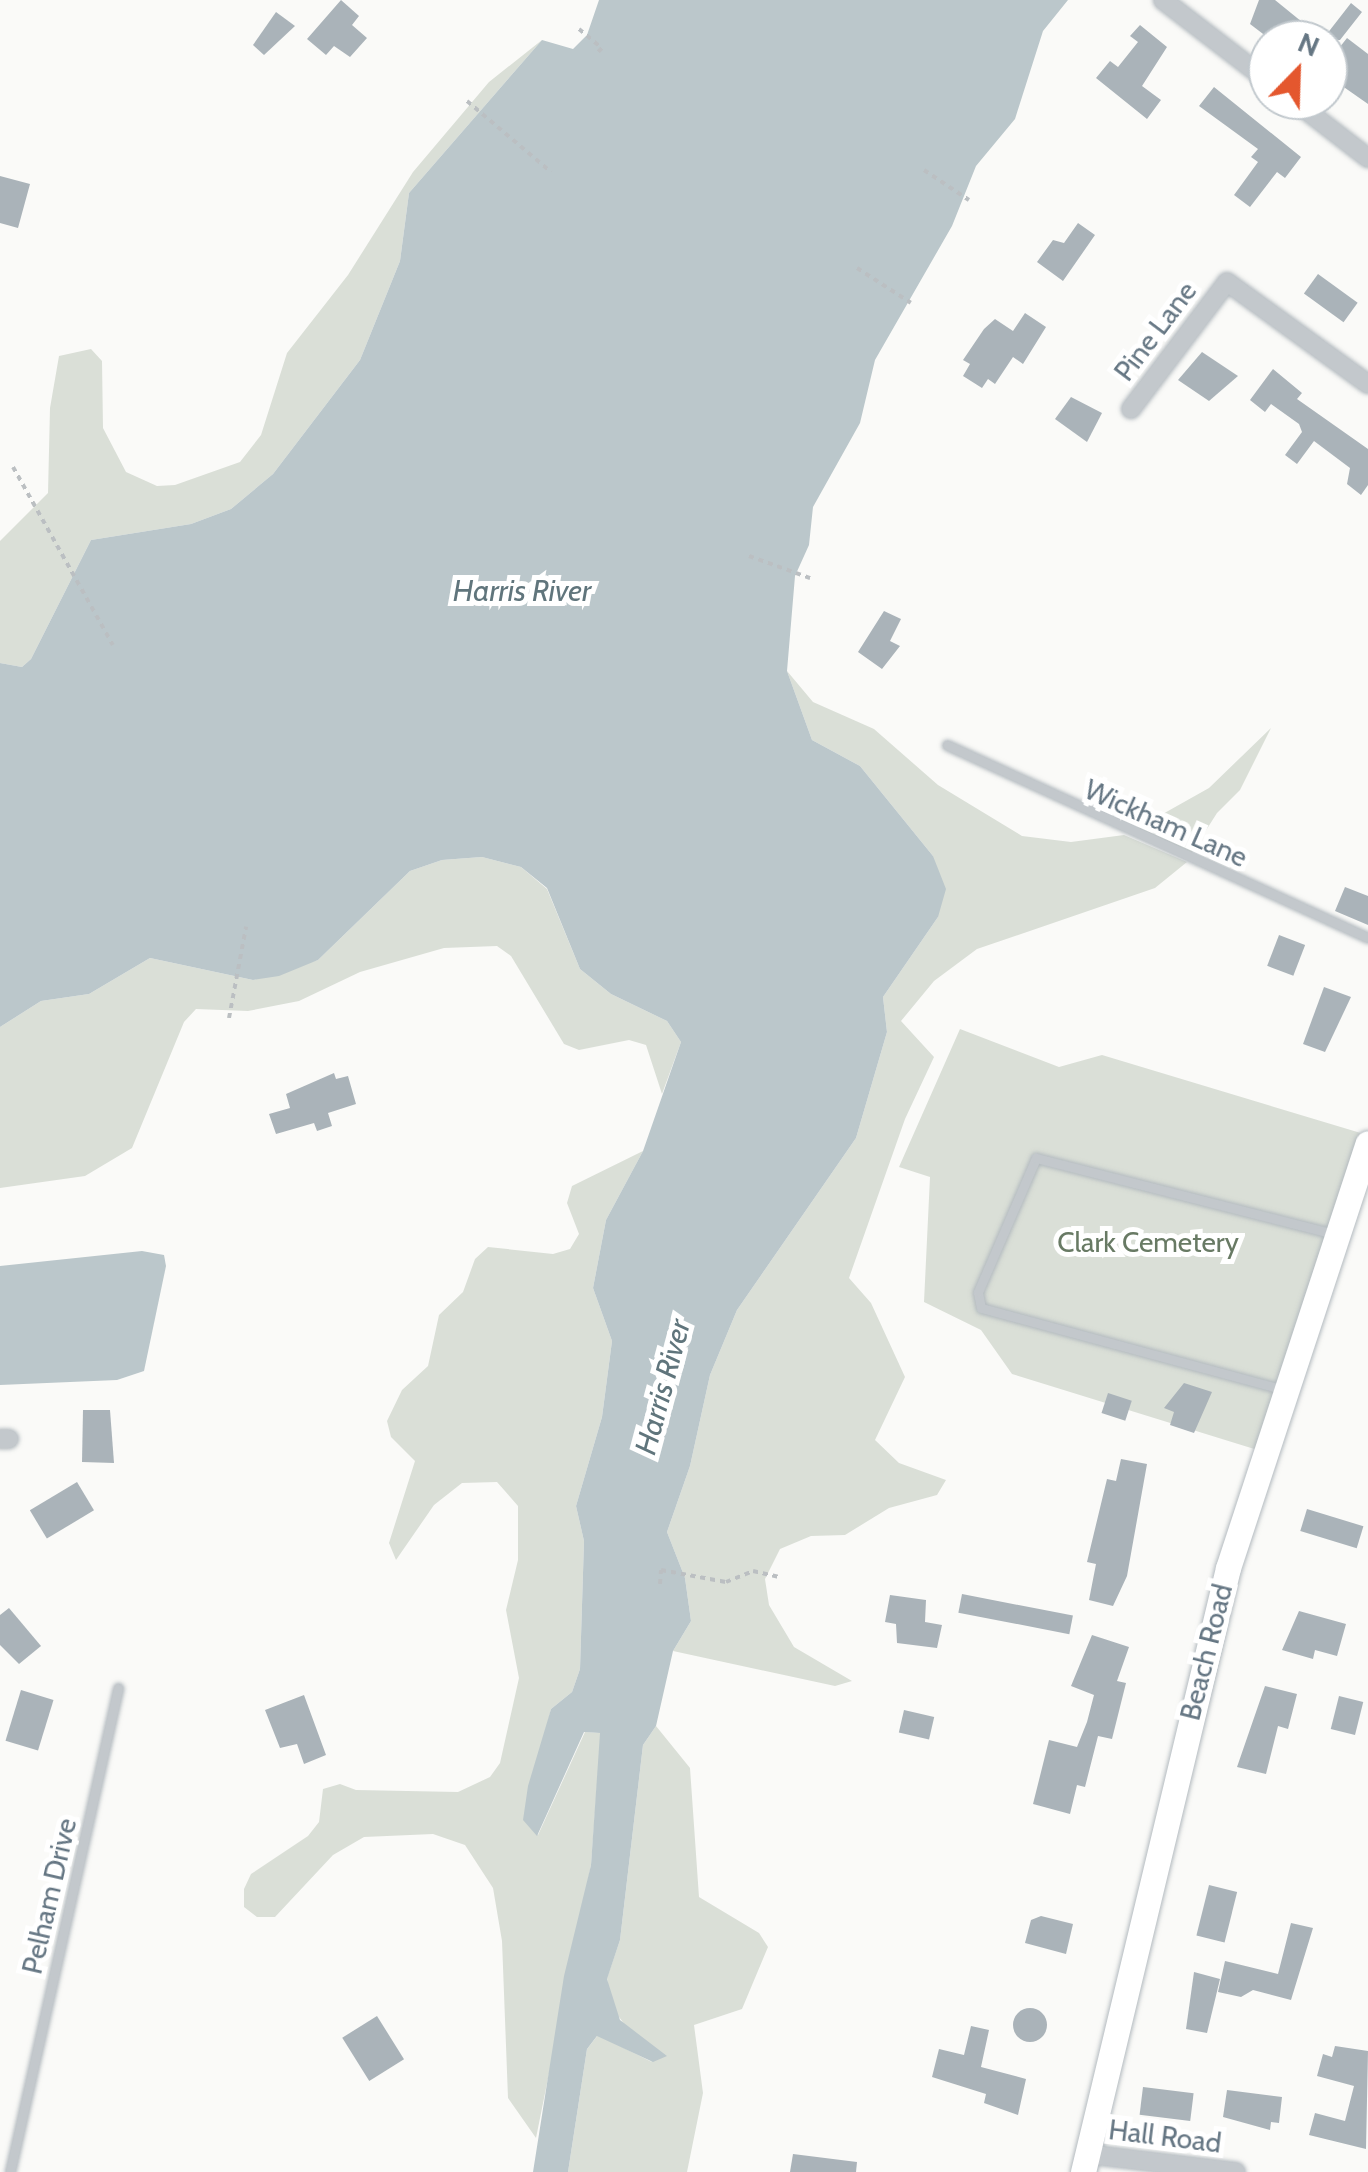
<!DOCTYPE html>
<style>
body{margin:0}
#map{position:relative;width:1368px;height:2172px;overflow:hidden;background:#fafaf8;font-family:Cabin,sans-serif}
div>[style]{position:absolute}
.green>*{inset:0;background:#dadfd7}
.water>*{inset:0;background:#bbc7cb}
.building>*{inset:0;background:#aab3b9;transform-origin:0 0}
.round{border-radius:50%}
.path>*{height:4px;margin-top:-2px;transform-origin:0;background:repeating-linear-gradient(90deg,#bbbfc2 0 5px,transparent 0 10px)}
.roads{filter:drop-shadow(0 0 2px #b3babf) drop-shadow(0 0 2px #b3babf)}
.lane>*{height:9px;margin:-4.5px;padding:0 4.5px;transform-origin:4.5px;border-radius:4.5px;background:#c3c8cc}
.street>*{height:18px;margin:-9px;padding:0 9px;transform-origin:9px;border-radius:9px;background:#c3c8cc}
.secondary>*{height:25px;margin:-12.5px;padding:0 12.5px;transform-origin:12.5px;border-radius:12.5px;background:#fff}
span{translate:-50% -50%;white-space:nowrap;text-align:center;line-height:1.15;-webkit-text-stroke:10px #fff;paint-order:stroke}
.street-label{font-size:28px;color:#657683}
.park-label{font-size:28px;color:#687a64}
.water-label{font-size:30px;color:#60757c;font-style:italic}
.north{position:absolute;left:1248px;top:20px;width:100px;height:100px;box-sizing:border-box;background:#fff;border:2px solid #c1c8cd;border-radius:50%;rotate:23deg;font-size:28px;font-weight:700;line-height:40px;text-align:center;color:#657683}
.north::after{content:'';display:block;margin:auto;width:35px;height:45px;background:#e4572e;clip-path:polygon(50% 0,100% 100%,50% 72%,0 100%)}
</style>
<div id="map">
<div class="green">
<i style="clip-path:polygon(542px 40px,409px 193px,400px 261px,360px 360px,273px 474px,231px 509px,191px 524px,91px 540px,31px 659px,22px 667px,0 663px,0 541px,48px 493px,50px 408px,59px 356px,91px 349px,102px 361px,103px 428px,126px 472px,157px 486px,175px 485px,240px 462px,261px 435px,287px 353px,348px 275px,413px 172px,489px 82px)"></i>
<i style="clip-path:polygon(787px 671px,813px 702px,874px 729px,938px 785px,1022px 836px,1071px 842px,1124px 835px,1187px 862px,1155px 888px,977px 949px,934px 981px,901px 1021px,934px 1057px,905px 1119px,849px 1278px,871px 1303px,905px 1377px,875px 1440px,899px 1463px,946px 1480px,937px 1495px,889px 1508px,845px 1535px,811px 1536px,780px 1549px,765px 1579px,769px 1605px,794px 1647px,852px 1681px,835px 1686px,673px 1651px,691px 1621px,685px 1578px,667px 1532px,690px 1466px,710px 1375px,737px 1310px,856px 1138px,887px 1032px,883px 997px,938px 917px,933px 856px,860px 766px,812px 740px)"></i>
<i style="clip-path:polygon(1271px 728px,1240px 790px,1217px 813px,1191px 854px,1136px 829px,1209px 788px)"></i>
<i style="clip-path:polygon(482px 857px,521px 867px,547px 889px,580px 969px,611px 994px,667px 1021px,681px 1042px,662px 1094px,646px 1045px,629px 1040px,579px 1050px,564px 1044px,511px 956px,497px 946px,444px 948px,360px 972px,299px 1001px,248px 1011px,196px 1009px,184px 1022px,132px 1148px,85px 1176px,0 1188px,0 1027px,41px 1001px,89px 994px,150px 958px,253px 980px,318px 960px,410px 871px,442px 860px)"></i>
<i style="clip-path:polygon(960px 1029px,1059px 1067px,1102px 1055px,1364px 1134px,1264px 1452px,1012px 1374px,981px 1330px,924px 1302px,930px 1177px,899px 1167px)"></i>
<i style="clip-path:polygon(643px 1151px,606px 1220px,593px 1288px,612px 1341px,602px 1417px,576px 1506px,584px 1541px,580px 1669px,572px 1692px,551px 1709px,524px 1820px,538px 1835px,585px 1732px,601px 1733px,591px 1865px,536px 2138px,508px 2098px,502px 1941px,493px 1888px,465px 1845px,433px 1834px,364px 1837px,333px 1855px,275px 1917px,257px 1917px,244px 1907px,244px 1889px,251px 1874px,308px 1836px,319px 1822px,323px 1789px,340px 1784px,356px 1790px,458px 1792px,490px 1777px,500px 1763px,519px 1678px,506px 1610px,518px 1560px,518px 1506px,497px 1482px,462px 1483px,434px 1505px,396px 1560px,389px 1543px,415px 1461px,391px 1437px,387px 1421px,402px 1390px,428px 1366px,439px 1315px,463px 1292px,475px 1259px,488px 1247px,553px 1254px,570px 1249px,579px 1234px,567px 1203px,572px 1186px)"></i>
<i style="clip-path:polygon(656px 1726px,690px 1768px,699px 1897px,759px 1933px,768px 1947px,742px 2009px,694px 2025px,703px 2093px,687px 2172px,568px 2172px,587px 2049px,598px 2035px,652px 2062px,611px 2006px,607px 1978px,620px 1940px,643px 1745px)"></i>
</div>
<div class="water">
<i style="clip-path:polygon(599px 0,1068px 0,1043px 31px,1015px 119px,976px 166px,952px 226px,875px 360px,860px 423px,813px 507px,809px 545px,795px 576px,787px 671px,812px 740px,860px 766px,933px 856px,946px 889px,938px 917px,883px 997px,887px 1032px,856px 1138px,737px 1310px,710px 1375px,690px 1466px,667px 1532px,685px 1578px,691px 1621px,673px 1651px,656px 1726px,643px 1745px,620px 1940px,607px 1979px,620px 2020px,667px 2056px,653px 2062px,597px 2036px,587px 2049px,568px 2172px,533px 2172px,564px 1976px,591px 1865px,600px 1733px,584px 1732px,537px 1836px,523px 1820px,528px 1786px,551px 1709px,572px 1692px,580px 1669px,584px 1541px,576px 1506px,602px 1417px,612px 1341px,593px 1288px,606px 1220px,643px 1151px,681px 1042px,667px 1021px,611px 994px,580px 969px,547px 888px,521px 867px,482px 857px,442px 860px,410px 871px,318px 960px,279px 976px,253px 980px,150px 958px,89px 994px,41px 1001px,0 1027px,0 663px,22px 667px,31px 659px,91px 540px,191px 524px,231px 509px,273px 474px,360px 360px,400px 261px,409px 193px,542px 40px,573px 49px,587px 35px)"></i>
<i style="clip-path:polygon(142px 1251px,164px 1255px,166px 1266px,144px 1371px,117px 1380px,0 1385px,0 1266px)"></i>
</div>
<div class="building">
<i style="clip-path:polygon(341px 0,359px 16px,352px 25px,367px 38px,350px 57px,334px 46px,326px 55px,307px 39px)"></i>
<i style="clip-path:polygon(1259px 0,1275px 0,1323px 39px,1351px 3px,1362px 12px,1340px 40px,1271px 40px,1250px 24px)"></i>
<i style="clip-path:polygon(276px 12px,295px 26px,264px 55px,253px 45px)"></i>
<i style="clip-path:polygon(1140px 25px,1167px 47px,1142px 86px,1161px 100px,1147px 119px,1096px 78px,1110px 61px,1118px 67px,1138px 42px,1130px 36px)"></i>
<i style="clip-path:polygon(1347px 38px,1368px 54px,1368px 104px,1338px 83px,1328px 96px,1328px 62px)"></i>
<i style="clip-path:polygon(1214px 87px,1301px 157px,1285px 178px,1277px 172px,1250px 207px,1234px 195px,1258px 162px,1251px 157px,1258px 149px,1199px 106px)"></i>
<i style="clip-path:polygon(0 176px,30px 184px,18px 228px,0 223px)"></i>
<i style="clip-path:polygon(1078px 223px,1095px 235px,1063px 281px,1037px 262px,1053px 240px,1064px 243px)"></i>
<i style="left:1318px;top:274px;width:49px;height:24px;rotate:36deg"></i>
<i style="clip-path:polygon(1025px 313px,1046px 327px,1023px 364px,1013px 357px,995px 384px,988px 379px,982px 388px,963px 376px,970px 364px,963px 360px,984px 329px,995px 319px,1013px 331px)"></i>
<i style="clip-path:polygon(1202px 352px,1238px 376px,1209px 401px,1178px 380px)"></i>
<i style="clip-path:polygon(1273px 369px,1302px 393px,1297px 399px,1368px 449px,1368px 485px,1361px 495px,1347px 484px,1350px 468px,1314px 441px,1297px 464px,1285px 455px,1302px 432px,1299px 424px,1271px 404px,1265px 412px,1250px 400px)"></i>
<i style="clip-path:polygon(1071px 397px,1102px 413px,1087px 442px,1055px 419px)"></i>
<i style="clip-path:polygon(884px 611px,901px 619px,890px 641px,900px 646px,882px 669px,858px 652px)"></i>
<i style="clip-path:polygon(1345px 887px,1368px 896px,1368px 925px,1335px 911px)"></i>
<i style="left:1279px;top:935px;width:28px;height:33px;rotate:21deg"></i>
<i style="clip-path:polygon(1324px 987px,1351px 997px,1325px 1052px,1303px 1044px)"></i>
<i style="clip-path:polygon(334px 1073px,336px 1079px,348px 1076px,356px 1104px,328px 1113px,332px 1126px,317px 1131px,314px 1123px,276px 1134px,269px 1114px,290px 1108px,286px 1094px)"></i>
<i style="clip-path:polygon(1184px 1383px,1212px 1392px,1194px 1433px,1170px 1425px,1174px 1412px,1164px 1408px)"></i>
<i style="left:1108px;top:1393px;width:25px;height:21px;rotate:18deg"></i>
<i style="clip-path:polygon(83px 1410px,110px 1410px,114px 1463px,82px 1462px)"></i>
<i style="clip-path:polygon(1121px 1459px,1147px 1464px,1127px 1576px,1113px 1606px,1089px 1600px,1096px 1564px,1087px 1562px,1107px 1479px,1116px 1481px)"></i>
<i style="left:77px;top:1482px;width:33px;height:55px;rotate:59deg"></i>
<i style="left:1307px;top:1509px;width:59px;height:23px;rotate:17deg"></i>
<i style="left:962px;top:1594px;width:113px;height:19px;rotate:11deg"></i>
<i style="clip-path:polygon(890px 1595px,926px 1600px,925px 1622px,942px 1625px,937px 1648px,897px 1643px,896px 1624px,885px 1622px)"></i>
<i style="clip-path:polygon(9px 1608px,41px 1646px,19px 1664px,0 1645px,0 1615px)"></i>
<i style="clip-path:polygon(1299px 1611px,1346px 1624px,1337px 1656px,1315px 1650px,1313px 1659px,1282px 1650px)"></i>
<i style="clip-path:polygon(1092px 1635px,1129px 1647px,1117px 1681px,1126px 1683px,1112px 1739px,1098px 1736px,1085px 1787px,1077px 1785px,1070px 1814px,1033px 1804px,1049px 1740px,1077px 1747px,1087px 1722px,1094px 1695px,1071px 1686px)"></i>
<i style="clip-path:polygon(1265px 1686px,1297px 1694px,1288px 1729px,1278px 1726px,1266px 1774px,1237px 1767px)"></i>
<i style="left:21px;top:1690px;width:34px;height:53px;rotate:17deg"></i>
<i style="clip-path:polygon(304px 1695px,326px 1755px,304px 1764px,297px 1744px,280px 1748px,265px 1710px)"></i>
<i style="left:1339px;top:1696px;width:25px;height:34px;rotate:14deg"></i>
<i style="left:904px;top:1710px;width:31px;height:23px;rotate:13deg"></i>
<i style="left:1209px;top:1885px;width:29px;height:52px;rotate:14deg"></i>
<i style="clip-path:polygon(1041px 1916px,1073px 1924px,1066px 1954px,1025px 1943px,1031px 1920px)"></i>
<i style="clip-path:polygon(1291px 1923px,1313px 1928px,1291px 2000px,1253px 1990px,1241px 1997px,1218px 1992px,1225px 1961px,1278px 1974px)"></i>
<i style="clip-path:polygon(1194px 1972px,1220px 1979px,1207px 2033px,1186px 2029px)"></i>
<i class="round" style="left:1013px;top:2008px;width:34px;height:34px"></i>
<i style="left:377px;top:2016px;width:51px;height:41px;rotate:58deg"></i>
<i style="clip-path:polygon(971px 2026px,989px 2030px,981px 2067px,1026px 2079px,1018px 2115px,984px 2103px,986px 2094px,932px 2077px,939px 2049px,964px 2055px)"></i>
<i style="clip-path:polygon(1335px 2046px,1368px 2051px,1366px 2149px,1309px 2135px,1315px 2113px,1345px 2121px,1354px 2086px,1317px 2076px,1323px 2054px,1332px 2057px)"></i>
<i style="left:1143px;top:2087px;width:51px;height:28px;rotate:7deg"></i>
<i style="clip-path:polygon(1227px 2090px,1282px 2097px,1279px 2123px,1271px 2122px,1270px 2130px,1223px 2117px)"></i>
<i style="clip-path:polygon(793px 2154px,857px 2162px,856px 2172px,790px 2172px)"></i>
</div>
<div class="path">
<i style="left:579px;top:29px;width:30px;rotate:40deg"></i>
<i style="left:602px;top:48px;width:8px;rotate:135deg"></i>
<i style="left:467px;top:101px;width:110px;rotate:40.2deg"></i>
<i style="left:924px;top:170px;width:54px;rotate:33.7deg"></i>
<i style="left:857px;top:268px;width:64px;rotate:32.9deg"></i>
<i style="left:13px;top:467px;width:204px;rotate:60.7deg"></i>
<i style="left:749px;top:556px;width:65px;rotate:19.8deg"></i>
<i style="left:229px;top:1018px;width:93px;rotate:-79.4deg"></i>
<i style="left:660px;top:1584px;width:14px;rotate:-86deg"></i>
<i style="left:661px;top:1570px;width:66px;rotate:10.5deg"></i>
<i style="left:726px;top:1582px;width:29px;rotate:-22deg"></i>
<i style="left:753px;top:1571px;width:27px;rotate:13deg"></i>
</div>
<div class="roads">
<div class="lane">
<i style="left:947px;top:745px;width:463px;rotate:24.6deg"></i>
<i style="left:1285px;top:1390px;width:315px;rotate:-164.9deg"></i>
<i style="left:981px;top:1308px;width:16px;rotate:-101deg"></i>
<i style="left:978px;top:1292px;width:146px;rotate:-66.6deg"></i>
<i style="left:1036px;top:1158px;width:311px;rotate:14.3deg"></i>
<i style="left:10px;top:2172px;width:496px;rotate:-77.4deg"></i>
</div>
<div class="street">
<i style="left:1163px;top:0;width:133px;rotate:37.6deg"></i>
<i style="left:1293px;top:100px;width:95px;rotate:37.7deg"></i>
<i style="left:1131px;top:409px;width:159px;rotate:-52.9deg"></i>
<i style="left:1227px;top:282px;width:174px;rotate:35.9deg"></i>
<i style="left:0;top:1439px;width:9px"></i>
<i style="left:1087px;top:2154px;width:150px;rotate:6.9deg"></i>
</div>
<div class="secondary">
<i style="left:1083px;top:2172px;width:621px;rotate:-76.5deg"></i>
<i style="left:1228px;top:1568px;width:447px;rotate:-71.8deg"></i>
</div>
</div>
<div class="street-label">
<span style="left:1155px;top:331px;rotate:-53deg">Pine Lane</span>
<span style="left:1166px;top:823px;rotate:24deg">Wickham Lane</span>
<span style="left:1206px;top:1652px;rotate:-76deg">Beach Road</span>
<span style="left:49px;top:1896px;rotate:-77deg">Pelham Drive</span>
<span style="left:1165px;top:2136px;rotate:7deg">Hall Road</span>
</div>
<div class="park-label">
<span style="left:1148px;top:1242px">Clark Cemetery</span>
</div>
<div class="water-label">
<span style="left:522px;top:591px">Harris River</span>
<span style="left:663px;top:1387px;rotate:-75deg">Harris River</span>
</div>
<div class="north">N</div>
</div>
